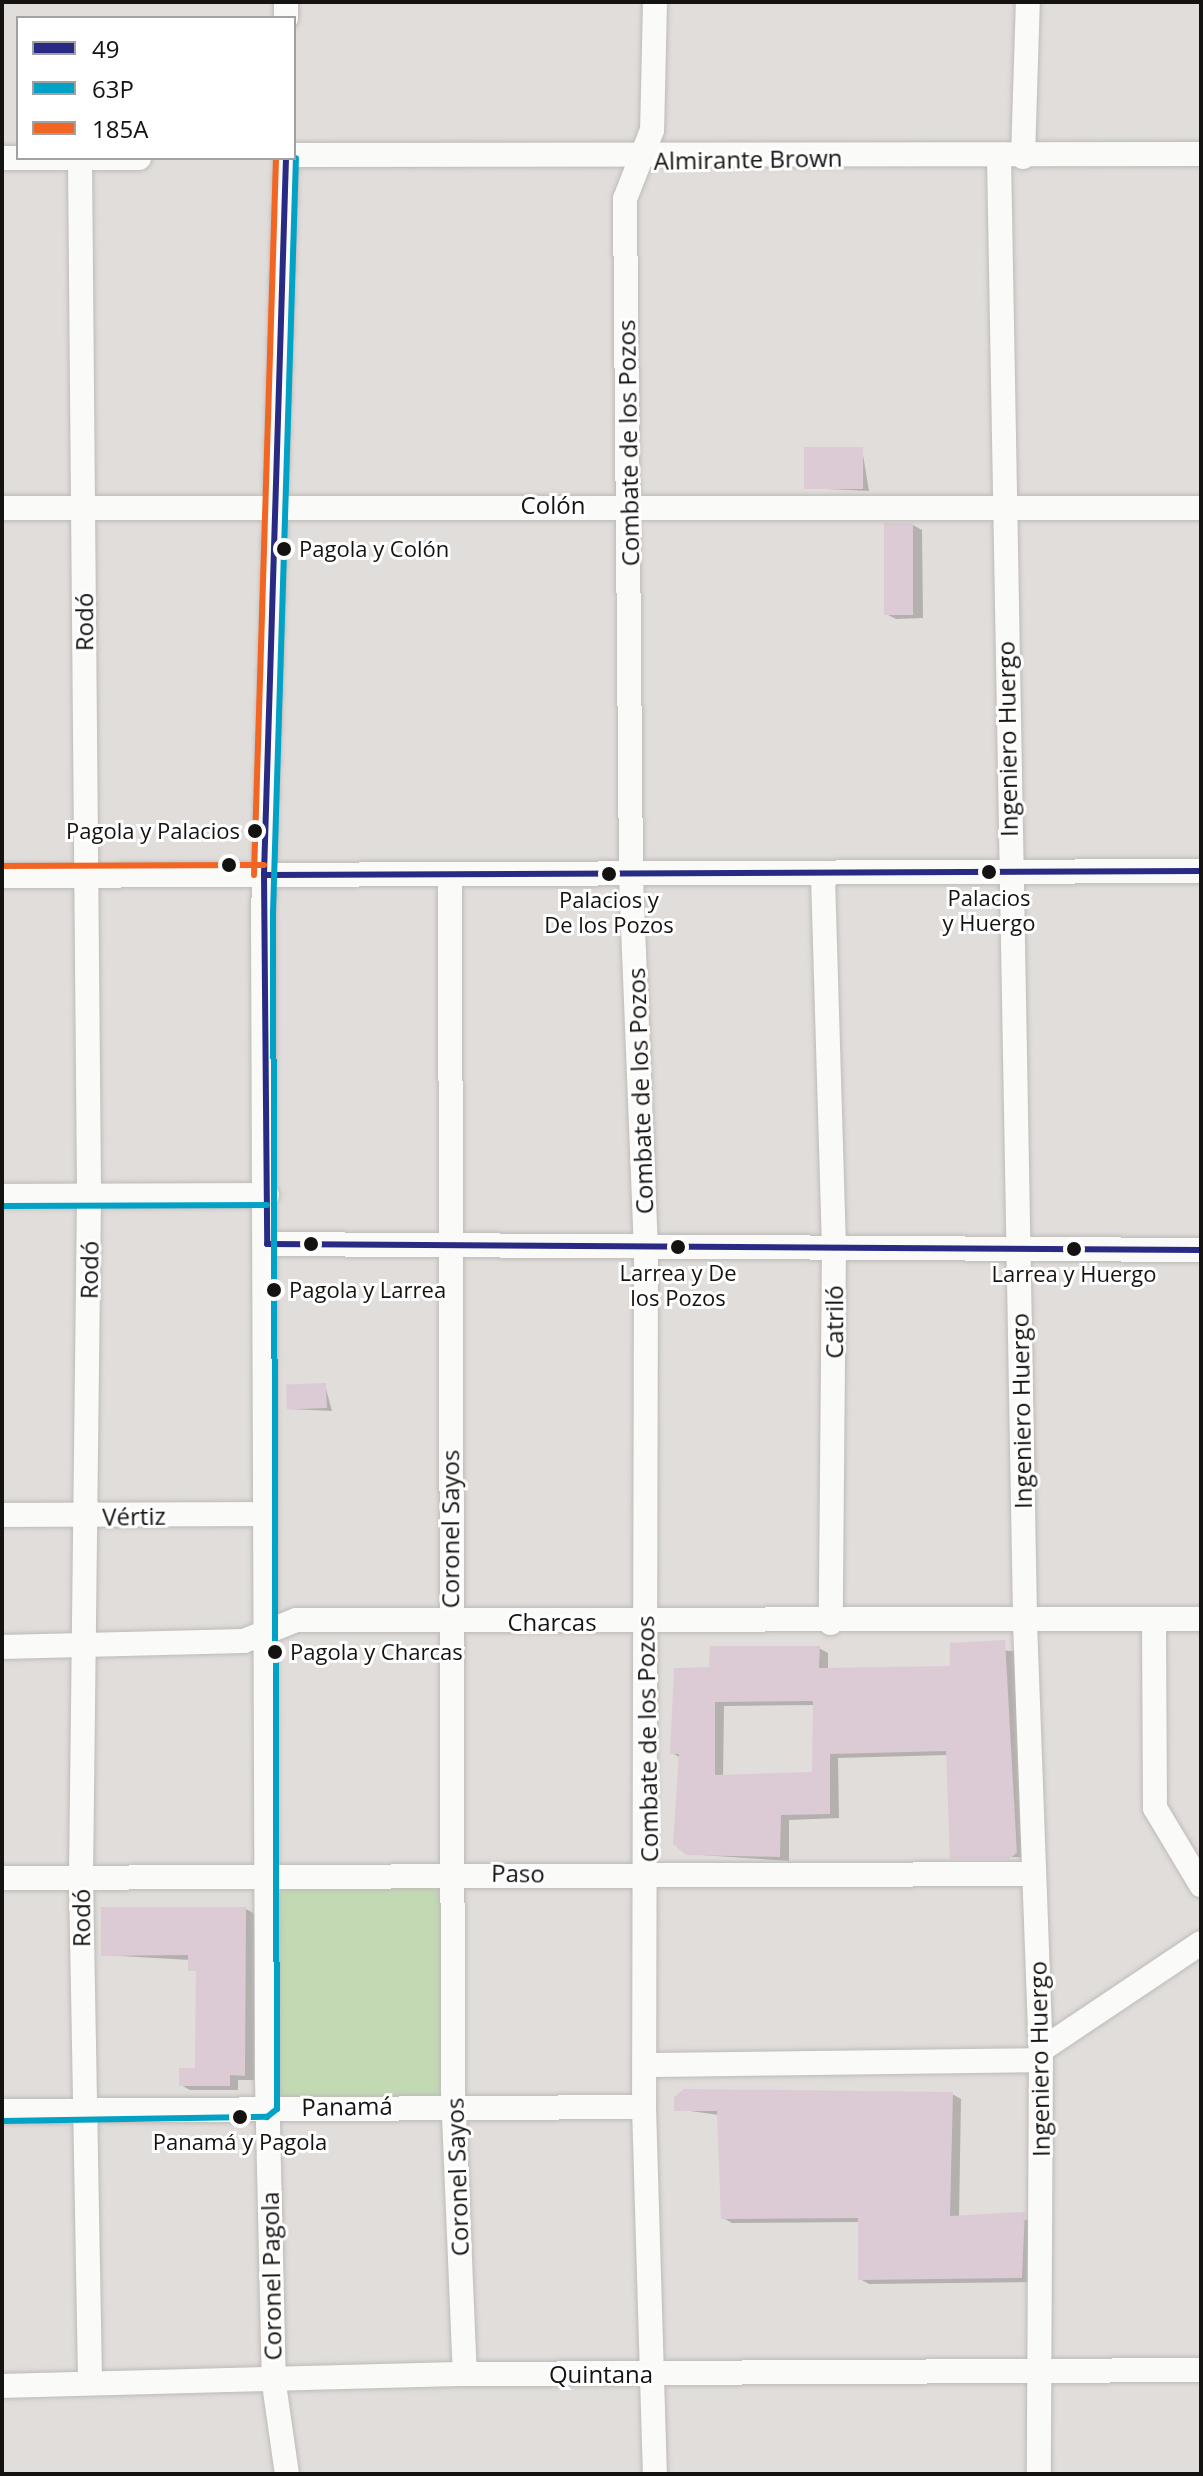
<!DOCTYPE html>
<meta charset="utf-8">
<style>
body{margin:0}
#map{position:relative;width:1203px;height:2476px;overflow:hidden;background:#e0ddda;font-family:"Open Sans",sans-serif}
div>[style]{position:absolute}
.green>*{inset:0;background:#c2d9b4}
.shadow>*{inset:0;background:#0003}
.building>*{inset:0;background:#dccbd5;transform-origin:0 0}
.roads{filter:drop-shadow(0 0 2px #bdbbb8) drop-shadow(0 0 2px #bdbbb8)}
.minor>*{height:24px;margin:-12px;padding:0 12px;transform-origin:12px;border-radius:12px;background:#fafaf9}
.bus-1>*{height:6px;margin:-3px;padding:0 3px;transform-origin:3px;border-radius:3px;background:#292a83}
.bus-2>*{height:6px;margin:-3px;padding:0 3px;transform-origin:3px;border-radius:3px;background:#01a2c5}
.bus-3>*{height:6px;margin:-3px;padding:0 3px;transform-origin:3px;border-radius:3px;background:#f26522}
.dots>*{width:22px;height:22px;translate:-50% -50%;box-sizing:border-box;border:4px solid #fff;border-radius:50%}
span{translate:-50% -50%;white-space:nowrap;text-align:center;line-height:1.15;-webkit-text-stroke:6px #fff;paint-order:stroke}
.bus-label{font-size:22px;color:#141311}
.left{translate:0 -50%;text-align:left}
.right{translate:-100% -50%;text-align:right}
.street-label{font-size:24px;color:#141311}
.frame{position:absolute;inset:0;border:4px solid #141311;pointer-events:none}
.legend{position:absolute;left:16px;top:16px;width:280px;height:144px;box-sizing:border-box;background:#fff;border:2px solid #a1a1a0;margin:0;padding:10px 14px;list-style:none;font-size:24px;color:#141311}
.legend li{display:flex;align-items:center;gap:16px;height:40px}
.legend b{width:40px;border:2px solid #a1a1a0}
</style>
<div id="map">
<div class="green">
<i style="clip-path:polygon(286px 1884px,448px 1887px,446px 2098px,279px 2098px,274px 1902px)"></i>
</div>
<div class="shadow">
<i style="clip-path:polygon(862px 449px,869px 491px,806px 488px)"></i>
<i style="clip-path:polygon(913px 525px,922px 530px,923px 618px,896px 619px,886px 614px)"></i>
<i style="clip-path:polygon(325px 1385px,332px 1411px,289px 1409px)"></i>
<i style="clip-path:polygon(evenodd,952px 1645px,1020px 1652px,1026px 1857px,952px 1858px,948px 1755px,838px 1758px,839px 1818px,789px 1820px,789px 1861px,687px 1854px,681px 1758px,672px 1753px,711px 1669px,819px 1648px,828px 1653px,828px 1670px,952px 1668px,952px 1645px,815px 1705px,814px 1774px,723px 1777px,724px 1706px,815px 1705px)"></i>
<i style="clip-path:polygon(246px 1909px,255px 1914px,254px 2080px,238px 2080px,238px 2090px,190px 2090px,181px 2085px,197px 2070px,198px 1975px,190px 1960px,103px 1955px)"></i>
<i style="clip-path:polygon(952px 2094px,961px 2099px,959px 2218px,1034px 2220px,1031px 2282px,869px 2284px,860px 2279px,860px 2222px,732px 2223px,723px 2218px,719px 2115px,676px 2109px)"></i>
</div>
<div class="building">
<i style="left:804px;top:447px;width:59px;height:42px"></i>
<i style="left:884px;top:523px;width:29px;height:92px"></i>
<i style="left:326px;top:1383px;width:25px;height:40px;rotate:88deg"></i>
<i style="clip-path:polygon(evenodd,1005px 1640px,1017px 1853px,1009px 1859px,950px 1859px,946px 1751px,830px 1754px,830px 1814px,781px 1815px,780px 1857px,686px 1855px,673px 1844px,679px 1754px,670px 1754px,674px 1668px,709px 1667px,710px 1646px,820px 1646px,819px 1668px,950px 1666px,950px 1643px,1005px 1640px,813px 1701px,812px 1772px,715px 1775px,715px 1702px,813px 1701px)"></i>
<i style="clip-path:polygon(101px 1907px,246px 1907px,245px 2076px,230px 2075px,230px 2086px,179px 2086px,179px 2068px,195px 2068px,196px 1971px,188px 1971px,188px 1955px,101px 1956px)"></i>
<i style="clip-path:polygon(684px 2089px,953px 2092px,950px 2216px,1025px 2212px,1022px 2278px,858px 2280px,858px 2218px,721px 2219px,717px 2111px,674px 2111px,674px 2097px)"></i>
</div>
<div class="roads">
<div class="minor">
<i style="left:655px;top:2px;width:128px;rotate:91.3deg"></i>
<i style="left:652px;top:130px;width:74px;rotate:111.4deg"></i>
<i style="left:625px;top:199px;width:678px;rotate:89.49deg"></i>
<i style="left:631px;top:877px;width:373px;rotate:87.7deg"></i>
<i style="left:646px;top:1250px;width:857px;rotate:90.13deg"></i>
<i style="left:644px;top:2107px;width:367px;rotate:88.3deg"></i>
<i style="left:286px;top:18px;width:16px;rotate:-90deg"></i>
<i style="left:294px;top:155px;width:907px;rotate:-0.06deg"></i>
<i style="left:999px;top:156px;width:1466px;rotate:88.98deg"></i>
<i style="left:1025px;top:1622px;width:428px;rotate:87.9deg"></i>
<i style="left:1041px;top:2050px;width:424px;rotate:90.3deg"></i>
<i style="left:1023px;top:157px;width:155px;rotate:-88.2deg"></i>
<i style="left:2px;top:158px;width:137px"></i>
<i style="left:286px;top:158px;width:755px;rotate:91.74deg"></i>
<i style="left:263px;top:913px;width:1167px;rotate:89.8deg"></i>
<i style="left:267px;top:2080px;width:304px;rotate:88.7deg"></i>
<i style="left:274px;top:2384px;width:91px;rotate:81.8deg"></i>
<i style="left:80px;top:159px;width:1036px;rotate:89.5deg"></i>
<i style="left:89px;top:1195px;width:683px;rotate:90.67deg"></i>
<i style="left:81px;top:1878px;width:503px;rotate:88.97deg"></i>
<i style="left:2px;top:508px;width:1199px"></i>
<i style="left:450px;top:875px;width:1217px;rotate:89.86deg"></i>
<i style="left:453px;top:2092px;width:282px;rotate:87.6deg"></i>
<i style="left:2px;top:876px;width:1199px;rotate:-0.24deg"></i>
<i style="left:823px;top:877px;width:368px;rotate:88.3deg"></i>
<i style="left:834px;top:1245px;width:378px;rotate:90.5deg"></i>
<i style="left:2px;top:1196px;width:265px;rotate:-0.2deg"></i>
<i style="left:267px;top:1244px;width:934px;rotate:0.37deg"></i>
<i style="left:2px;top:1515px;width:263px;rotate:-0.2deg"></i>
<i style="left:1154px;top:1620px;width:188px;rotate:89.7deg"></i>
<i style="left:1155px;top:1808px;width:90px;rotate:59.1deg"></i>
<i style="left:2px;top:1647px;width:242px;rotate:-1.4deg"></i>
<i style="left:244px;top:1641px;width:56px;rotate:-22deg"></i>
<i style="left:296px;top:1620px;width:905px;rotate:-0.06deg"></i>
<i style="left:2px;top:1878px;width:1032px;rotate:-0.22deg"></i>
<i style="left:1041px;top:2050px;width:192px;rotate:-33.8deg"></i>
<i style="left:646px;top:2065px;width:394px;rotate:-0.7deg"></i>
<i style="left:2px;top:2111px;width:642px;rotate:-0.36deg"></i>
<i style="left:2px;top:2386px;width:463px;rotate:-1.5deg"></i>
<i style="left:465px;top:2374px;width:736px;rotate:-0.31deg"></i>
</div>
</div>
<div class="bus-1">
<i style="left:286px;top:158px;width:717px;rotate:91.76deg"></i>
<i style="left:264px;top:875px;width:369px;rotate:89.5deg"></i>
<i style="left:267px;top:1244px;width:934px;rotate:0.37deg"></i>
<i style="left:264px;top:875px;width:937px;rotate:-0.24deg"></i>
</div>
<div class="bus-2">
<i style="left:2px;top:1206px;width:265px;rotate:-0.2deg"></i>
<i style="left:2px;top:2121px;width:265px;rotate:-0.9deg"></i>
<i style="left:267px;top:2117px;width:13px;rotate:-39deg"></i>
<i style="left:277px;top:2109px;width:1196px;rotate:-90.19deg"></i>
<i style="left:273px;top:913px;width:755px;rotate:-88.26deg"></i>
</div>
<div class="bus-3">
<i style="left:2px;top:866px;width:262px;rotate:-0.2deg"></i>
<i style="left:254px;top:875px;width:717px;rotate:-88.24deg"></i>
</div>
<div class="dots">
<i style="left:284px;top:549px;background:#141311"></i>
<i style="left:255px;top:831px;background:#141311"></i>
<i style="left:229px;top:865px;background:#141311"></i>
<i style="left:989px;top:872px;background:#141311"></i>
<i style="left:609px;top:874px;background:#141311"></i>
<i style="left:311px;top:1244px;background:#141311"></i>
<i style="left:678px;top:1247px;background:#141311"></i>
<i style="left:1074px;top:1249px;background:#141311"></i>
<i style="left:274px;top:1290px;background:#141311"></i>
<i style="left:275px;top:1652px;background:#141311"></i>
<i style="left:240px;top:2117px;background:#141311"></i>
</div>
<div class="bus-label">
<span class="left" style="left:299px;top:549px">Pagola y Colón</span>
<span class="right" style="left:240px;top:831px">Pagola y Palacios</span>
<span style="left:989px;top:910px">Palacios<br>y Huergo</span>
<span style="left:609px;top:912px">Palacios y<br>De los Pozos</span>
<span style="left:678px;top:1285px">Larrea y De<br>los Pozos</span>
<span style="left:1074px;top:1274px">Larrea y Huergo</span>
<span class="left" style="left:289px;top:1290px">Pagola y Larrea</span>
<span class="left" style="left:290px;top:1652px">Pagola y Charcas</span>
<span style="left:240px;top:2142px">Panamá y Pagola</span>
</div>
<div class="street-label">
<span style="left:748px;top:159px;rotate:-1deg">Almirante Brown</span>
<span style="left:628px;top:443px;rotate:-91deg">Combate de los Pozos</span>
<span style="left:553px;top:505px">Colón</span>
<span style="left:84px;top:622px;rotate:-90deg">Rodó</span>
<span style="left:1007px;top:739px;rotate:-91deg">Ingeniero Huergo</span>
<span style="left:640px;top:1091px;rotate:-92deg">Combate de los Pozos</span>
<span style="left:89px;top:1270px;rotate:-89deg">Rodó</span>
<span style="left:834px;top:1322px;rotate:-90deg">Catriló</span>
<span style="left:1021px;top:1411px;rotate:-91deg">Ingeniero Huergo</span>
<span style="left:134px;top:1516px;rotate:-1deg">Vértiz</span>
<span style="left:450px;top:1529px;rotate:-90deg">Coronel Sayos</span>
<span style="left:552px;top:1622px">Charcas</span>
<span style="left:647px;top:1739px;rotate:-91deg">Combate de los Pozos</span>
<span style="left:518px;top:1873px;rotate:1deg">Paso</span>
<span style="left:81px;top:1918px;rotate:-90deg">Rodó</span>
<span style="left:1039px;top:2059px;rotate:-91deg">Ingeniero Huergo</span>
<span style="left:347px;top:2106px;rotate:-1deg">Panamá</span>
<span style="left:457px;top:2177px;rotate:-92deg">Coronel Sayos</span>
<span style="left:271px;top:2276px;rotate:-91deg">Coronel Pagola</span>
<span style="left:601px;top:2374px">Quintana</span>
</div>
<div class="frame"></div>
<ul class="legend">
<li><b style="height:10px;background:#292a83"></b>49</li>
<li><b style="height:10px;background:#01a2c5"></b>63P</li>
<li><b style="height:10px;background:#f26522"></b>185A</li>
</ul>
</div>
